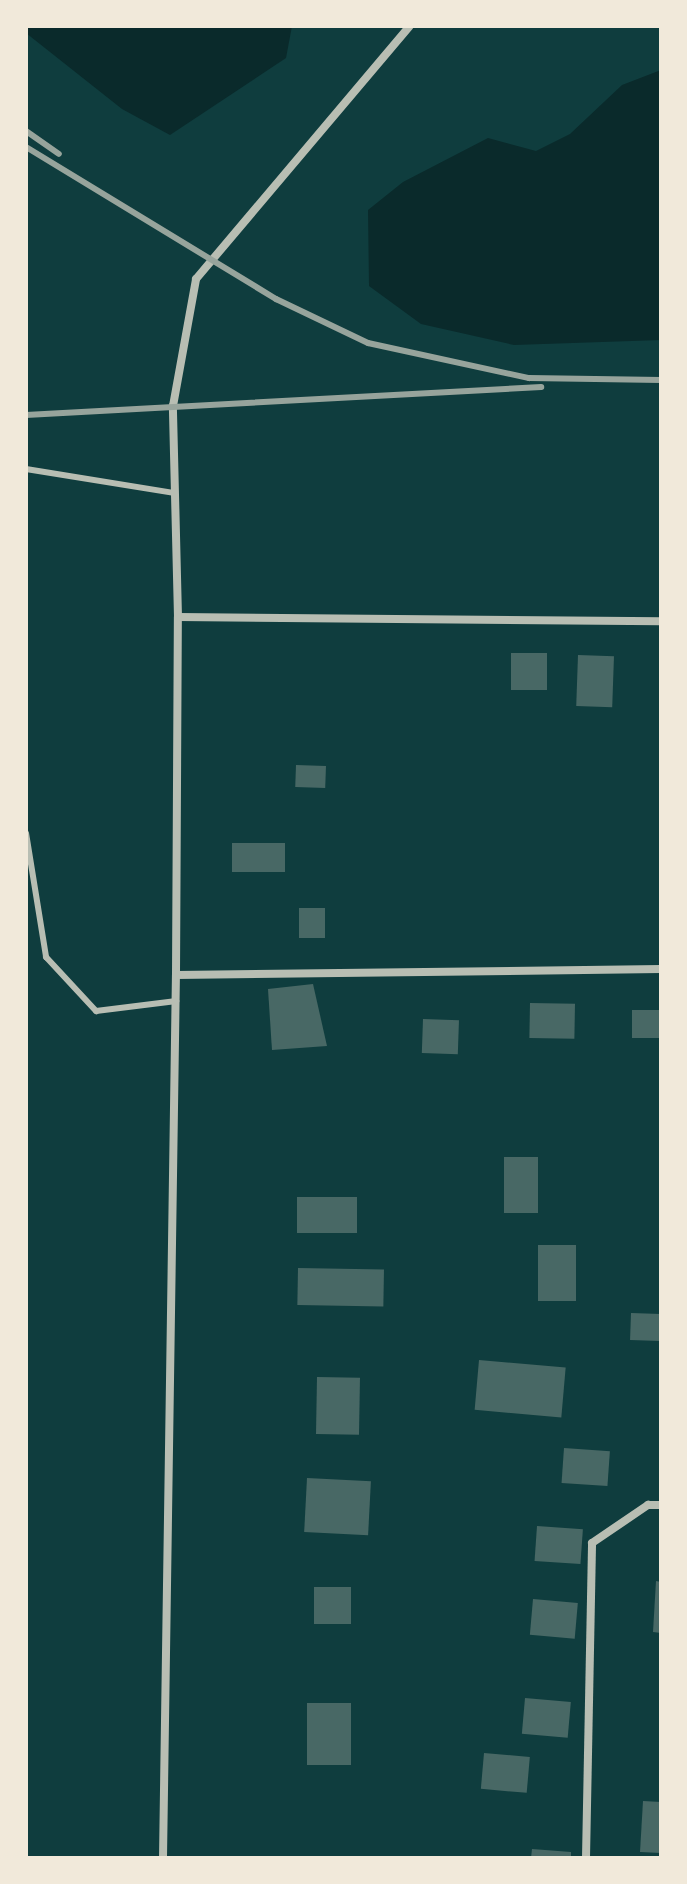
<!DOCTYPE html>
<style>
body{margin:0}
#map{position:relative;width:687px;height:1884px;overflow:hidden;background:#0f3d3e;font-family:Georgia,serif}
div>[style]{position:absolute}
.water>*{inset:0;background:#0a2a2b}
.building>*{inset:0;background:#486865;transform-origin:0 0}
.service>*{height:6px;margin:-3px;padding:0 3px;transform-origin:3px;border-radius:3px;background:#b8beb3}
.minor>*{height:8px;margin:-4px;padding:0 4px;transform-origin:4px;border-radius:4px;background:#b8beb3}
.rail>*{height:6px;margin:-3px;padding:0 3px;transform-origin:3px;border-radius:3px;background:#97a49c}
span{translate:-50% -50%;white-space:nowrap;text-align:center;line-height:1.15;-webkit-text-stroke:8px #f1e9da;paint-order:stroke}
.frame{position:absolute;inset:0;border:28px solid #f1e9da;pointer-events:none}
</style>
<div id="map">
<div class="water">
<i style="clip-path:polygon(26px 26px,292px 26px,286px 58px,170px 135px,122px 109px,26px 33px)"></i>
<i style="clip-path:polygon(661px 70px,661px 340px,514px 345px,421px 324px,369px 286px,368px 210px,403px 182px,488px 138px,536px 151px,570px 134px,622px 85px)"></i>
</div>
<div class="building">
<i style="left:511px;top:653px;width:36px;height:37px"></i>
<i style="left:578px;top:655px;width:36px;height:51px;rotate:2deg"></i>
<i style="left:296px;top:765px;width:30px;height:22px;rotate:2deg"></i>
<i style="left:232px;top:843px;width:53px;height:29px"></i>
<i style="left:299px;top:908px;width:26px;height:30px"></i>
<i style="clip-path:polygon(313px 984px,327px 1046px,272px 1050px,268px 989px)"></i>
<i style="left:530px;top:1003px;width:45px;height:35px;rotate:1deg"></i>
<i style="left:632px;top:1010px;width:29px;height:28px"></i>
<i style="left:423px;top:1019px;width:36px;height:34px;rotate:2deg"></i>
<i style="left:504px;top:1157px;width:34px;height:56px"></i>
<i style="left:297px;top:1197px;width:60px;height:36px"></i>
<i style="left:538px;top:1245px;width:38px;height:56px"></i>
<i style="left:298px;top:1268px;width:86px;height:37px;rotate:1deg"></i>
<i style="left:631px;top:1313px;width:30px;height:27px;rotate:2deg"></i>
<i style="left:479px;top:1360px;width:87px;height:50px;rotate:5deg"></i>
<i style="left:317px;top:1377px;width:43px;height:57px;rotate:1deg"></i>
<i style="left:564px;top:1448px;width:46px;height:35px;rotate:4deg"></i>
<i style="left:307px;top:1478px;width:64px;height:54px;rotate:3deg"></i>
<i style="left:537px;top:1526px;width:46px;height:35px;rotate:4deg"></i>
<i style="clip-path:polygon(656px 1581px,661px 1582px,661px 1633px,653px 1632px)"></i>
<i style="left:314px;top:1587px;width:37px;height:37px"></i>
<i style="left:533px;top:1599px;width:45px;height:36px;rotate:5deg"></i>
<i style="left:525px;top:1698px;width:46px;height:36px;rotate:5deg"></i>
<i style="left:307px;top:1703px;width:44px;height:62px"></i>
<i style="left:484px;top:1753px;width:46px;height:36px;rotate:5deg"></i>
<i style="clip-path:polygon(643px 1801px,661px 1802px,661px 1853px,640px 1852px)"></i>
<i style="clip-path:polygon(532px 1849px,571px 1852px,571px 1858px,531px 1858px)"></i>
</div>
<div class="service">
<i style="left:26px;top:469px;width:151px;rotate:9.2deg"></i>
<i style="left:26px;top:833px;width:126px;rotate:80.8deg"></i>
<i style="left:46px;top:957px;width:74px;rotate:47.2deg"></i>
<i style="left:96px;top:1011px;width:81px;rotate:-7.1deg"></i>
</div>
<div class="minor">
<i style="left:178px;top:617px;width:483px;rotate:0.5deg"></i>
<i style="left:176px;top:975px;width:485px;rotate:-0.7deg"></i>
<i style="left:163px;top:1858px;width:883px;rotate:-89.16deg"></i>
<i style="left:176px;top:975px;width:358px;rotate:-89.7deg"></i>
<i style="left:178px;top:617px;width:211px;rotate:-91.4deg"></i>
<i style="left:173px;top:406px;width:129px;rotate:-79.7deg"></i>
<i style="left:196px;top:279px;width:331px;rotate:-49.8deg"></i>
<i style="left:586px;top:1858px;width:315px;rotate:-88.9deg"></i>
<i style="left:592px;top:1543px;width:68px;rotate:-34.2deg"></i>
<i style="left:648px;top:1505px;width:13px"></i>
</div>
<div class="rail">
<i style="left:26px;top:131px;width:40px;rotate:34.9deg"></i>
<i style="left:26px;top:147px;width:293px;rotate:31.3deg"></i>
<i style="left:276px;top:299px;width:102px;rotate:25.6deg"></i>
<i style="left:368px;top:343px;width:165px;rotate:12.3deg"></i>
<i style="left:529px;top:378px;width:132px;rotate:0.9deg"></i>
<i style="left:26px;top:415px;width:516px;rotate:-3.11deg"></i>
</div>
<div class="frame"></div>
</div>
